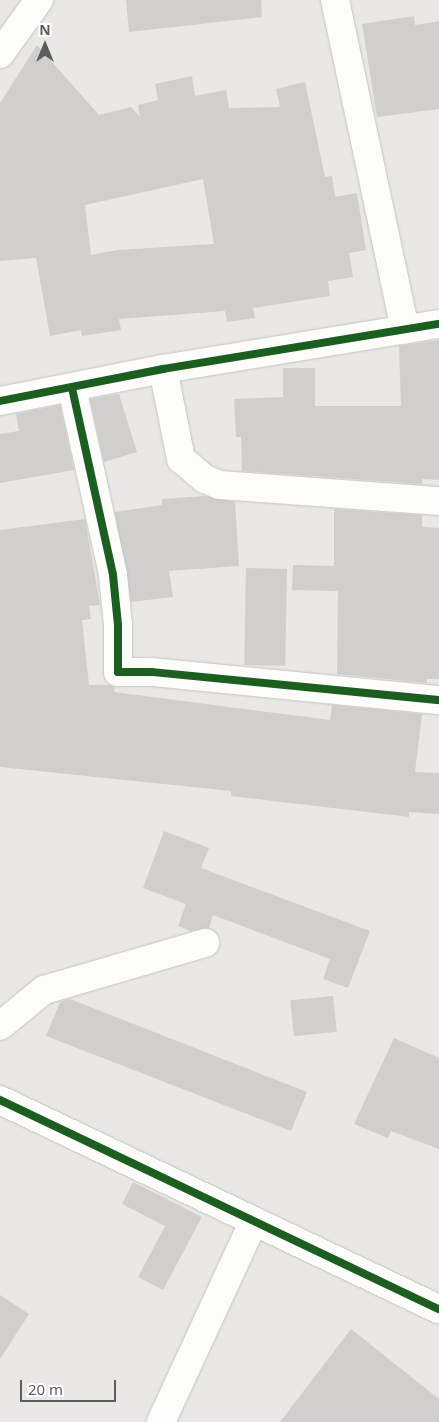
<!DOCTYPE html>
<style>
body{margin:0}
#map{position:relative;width:439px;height:1422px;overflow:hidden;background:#e9e8e4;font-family:"Noto Sans",sans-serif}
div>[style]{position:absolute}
.building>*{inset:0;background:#d0cfcd;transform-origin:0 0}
.roads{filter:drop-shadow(0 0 1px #c3c4c4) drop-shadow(0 0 1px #c3c4c4)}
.minor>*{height:28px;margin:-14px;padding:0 14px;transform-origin:14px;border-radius:14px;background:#fcfcfb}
.cycleway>*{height:8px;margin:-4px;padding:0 4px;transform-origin:4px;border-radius:4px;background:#1b5e20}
span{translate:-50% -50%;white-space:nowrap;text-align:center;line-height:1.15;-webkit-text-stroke:5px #fff;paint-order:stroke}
.north{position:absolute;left:20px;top:20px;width:50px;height:50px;-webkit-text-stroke:4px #fff;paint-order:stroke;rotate:0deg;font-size:14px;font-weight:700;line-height:20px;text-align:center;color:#5a5e61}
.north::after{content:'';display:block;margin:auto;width:18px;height:22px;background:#5a5e61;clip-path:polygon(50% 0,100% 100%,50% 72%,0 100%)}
.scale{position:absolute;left:20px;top:1380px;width:96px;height:22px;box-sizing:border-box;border:2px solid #5a5e61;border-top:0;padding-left:6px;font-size:15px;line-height:18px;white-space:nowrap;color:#5a5e61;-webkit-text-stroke:4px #fff;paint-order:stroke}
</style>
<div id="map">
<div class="building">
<i style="clip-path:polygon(126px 0,261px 0,262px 17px,129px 32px)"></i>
<i style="clip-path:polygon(414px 16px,415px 25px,439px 21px,439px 109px,377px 117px,362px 24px)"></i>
<i style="clip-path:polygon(evenodd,37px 45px,99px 115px,131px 107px,140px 117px,138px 105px,158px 100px,155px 84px,192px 76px,195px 96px,226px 90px,229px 108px,280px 107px,276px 89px,305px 82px,325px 177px,332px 176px,335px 197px,357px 193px,366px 250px,349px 253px,353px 277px,328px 281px,330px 296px,253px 308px,255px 318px,227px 322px,225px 311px,119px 319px,121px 330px,82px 336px,81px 330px,50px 336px,36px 258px,0 261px,0 103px,37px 45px,203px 179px,214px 244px,117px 250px,91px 255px,85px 205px,203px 179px)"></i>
<i style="clip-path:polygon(439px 340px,439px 480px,422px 479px,422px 484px,242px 471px,241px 437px,236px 437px,234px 399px,283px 397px,283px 368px,315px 368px,315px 406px,401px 406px,399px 346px)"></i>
<i style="clip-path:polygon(119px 394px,137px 452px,104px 462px,90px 399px)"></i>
<i style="clip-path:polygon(60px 405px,74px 470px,0 483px,0 434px,19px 431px,16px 414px)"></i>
<i style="clip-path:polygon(205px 496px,235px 502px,239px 566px,169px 571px,173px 597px,131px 602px,115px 512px,162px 505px,162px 499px)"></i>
<i style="clip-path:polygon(334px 509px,422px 515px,422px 527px,439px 528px,439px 679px,427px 679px,427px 683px,337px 674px,338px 591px,292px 590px,293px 565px,334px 566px)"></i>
<i style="clip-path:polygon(85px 519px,100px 605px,89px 606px,91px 619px,82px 620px,89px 685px,110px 685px,115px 687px,114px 692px,330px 720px,332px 705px,422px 714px,415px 772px,439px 773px,439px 814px,409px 812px,409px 817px,231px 796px,231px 791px,0 767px,0 530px)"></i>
<i style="left:246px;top:568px;width:41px;height:97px;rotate:1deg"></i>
<i style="clip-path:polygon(164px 831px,209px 848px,201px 868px,370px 931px,348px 988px,323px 979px,330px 959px,213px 915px,209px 928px,191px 931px,178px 926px,186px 904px,143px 888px)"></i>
<i style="left:333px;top:996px;width:36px;height:43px;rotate:84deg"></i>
<i style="clip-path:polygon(70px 999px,307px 1092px,291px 1131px,46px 1036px,60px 1002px)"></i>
<i style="clip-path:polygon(394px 1038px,439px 1058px,439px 1149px,391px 1131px,388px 1138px,354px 1124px)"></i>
<i style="clip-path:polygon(133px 1182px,202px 1217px,163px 1290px,138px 1277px,165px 1226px,122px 1204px)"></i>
<i style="clip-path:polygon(0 1295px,29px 1314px,0 1359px)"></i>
<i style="clip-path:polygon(351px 1329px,439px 1399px,439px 1422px,280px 1422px)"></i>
</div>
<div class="roads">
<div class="minor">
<i style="left:335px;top:0;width:337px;rotate:78deg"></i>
<i style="left:0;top:54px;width:67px;rotate:-54.2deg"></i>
<i style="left:163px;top:369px;width:92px;rotate:78.7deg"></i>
<i style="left:181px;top:459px;width:31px;rotate:40deg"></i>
<i style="left:205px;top:479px;width:16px;rotate:22deg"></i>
<i style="left:220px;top:485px;width:220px;rotate:4.2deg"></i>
<i style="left:72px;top:388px;width:191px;rotate:77.6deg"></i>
<i style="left:113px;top:575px;width:50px;rotate:84.3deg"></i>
<i style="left:118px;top:625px;width:47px;rotate:90deg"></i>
<i style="left:118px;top:672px;width:34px"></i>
<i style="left:152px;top:672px;width:288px;rotate:5.6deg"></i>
<i style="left:0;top:401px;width:166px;rotate:-11.1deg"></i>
<i style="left:163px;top:369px;width:280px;rotate:-9.3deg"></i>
<i style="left:0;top:1026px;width:57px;rotate:-39.3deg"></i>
<i style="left:44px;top:990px;width:168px;rotate:-16.3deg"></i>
<i style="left:0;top:1100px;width:486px;rotate:25.5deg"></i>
<i style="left:161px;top:1422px;width:221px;rotate:-65.2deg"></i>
</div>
</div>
<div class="cycleway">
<i style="left:72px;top:388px;width:191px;rotate:77.6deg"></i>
<i style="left:113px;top:575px;width:50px;rotate:84.3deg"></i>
<i style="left:118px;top:625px;width:47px;rotate:90deg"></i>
<i style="left:118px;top:672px;width:34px"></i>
<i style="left:152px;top:672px;width:288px;rotate:5.6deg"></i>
<i style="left:0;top:401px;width:166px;rotate:-11.1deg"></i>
<i style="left:163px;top:369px;width:280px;rotate:-9.3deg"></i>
<i style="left:0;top:1100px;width:486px;rotate:25.5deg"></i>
</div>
<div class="north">N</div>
<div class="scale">20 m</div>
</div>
